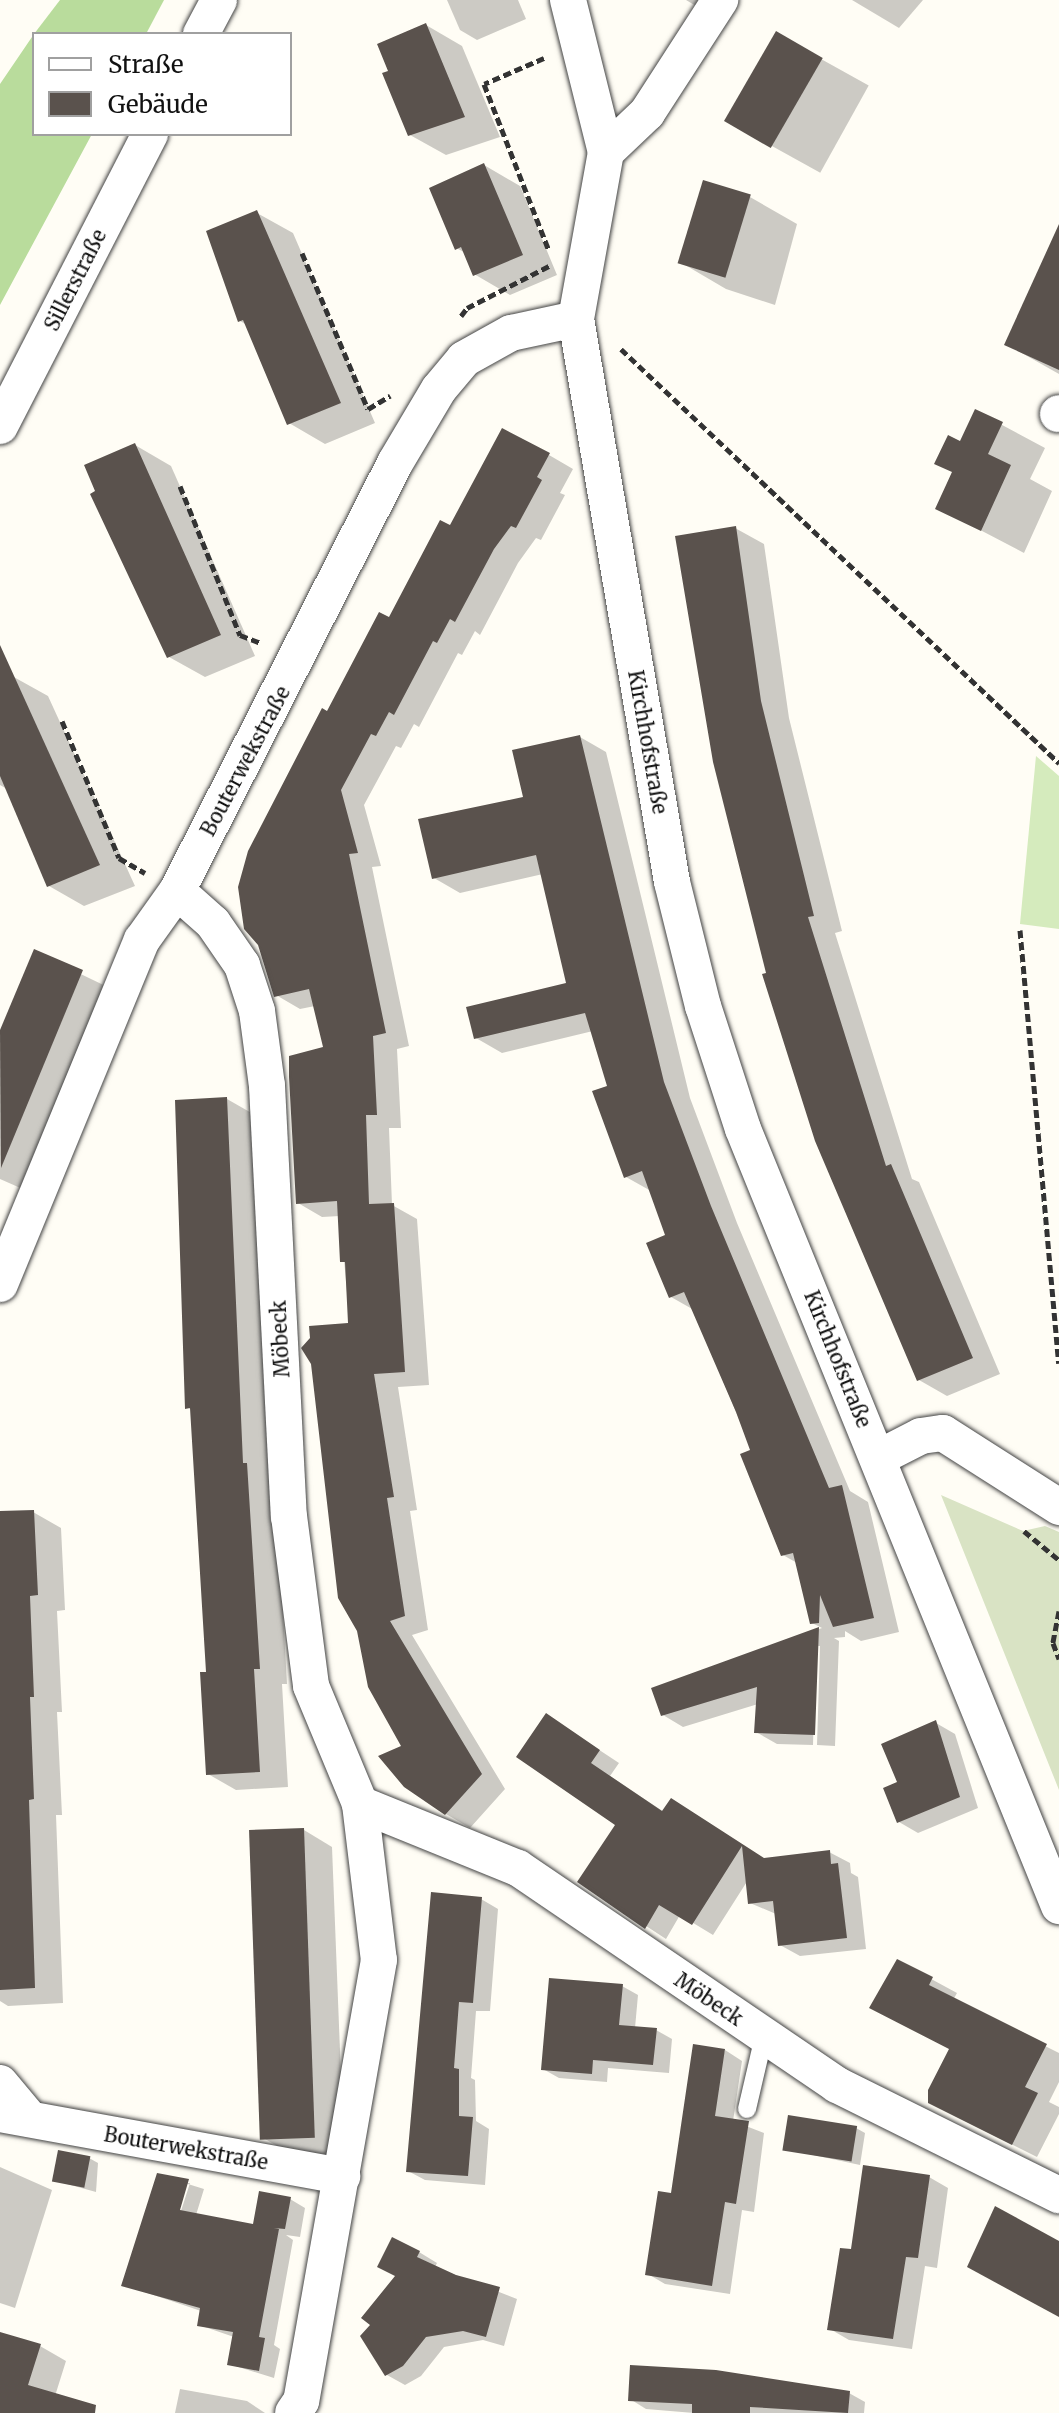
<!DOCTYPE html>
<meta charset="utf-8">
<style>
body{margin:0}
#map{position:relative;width:1059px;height:2413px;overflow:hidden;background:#fffdf5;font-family:Merriweather,serif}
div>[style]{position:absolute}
.green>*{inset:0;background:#d5ebbd}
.forest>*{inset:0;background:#b9dc9c}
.cemetery>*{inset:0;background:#d9e3c4}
.shadow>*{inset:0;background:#0003;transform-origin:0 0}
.building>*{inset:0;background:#5a524d;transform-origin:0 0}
.path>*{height:5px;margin-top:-2.5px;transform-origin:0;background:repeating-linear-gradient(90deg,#333 0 8px,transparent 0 12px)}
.roads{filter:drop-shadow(0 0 2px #444) drop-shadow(0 0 2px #444)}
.lane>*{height:18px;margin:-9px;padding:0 9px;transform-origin:9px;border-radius:9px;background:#fff}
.street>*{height:36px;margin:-18px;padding:0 18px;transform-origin:18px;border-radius:18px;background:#fff}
span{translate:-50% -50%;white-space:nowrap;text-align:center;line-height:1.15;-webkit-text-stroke:8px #fff;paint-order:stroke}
.street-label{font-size:20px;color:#111}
.legend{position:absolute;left:32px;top:32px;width:260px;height:104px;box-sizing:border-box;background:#fff;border:2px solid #a0a0a0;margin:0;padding:10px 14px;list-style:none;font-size:24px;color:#111}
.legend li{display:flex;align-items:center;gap:16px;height:40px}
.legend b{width:40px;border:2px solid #a0a0a0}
</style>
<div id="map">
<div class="green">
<i style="clip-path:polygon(1036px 756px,1059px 776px,1059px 929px,1020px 924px)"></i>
</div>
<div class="forest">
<i style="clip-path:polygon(60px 0,164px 0,146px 34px,34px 34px)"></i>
<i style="clip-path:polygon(34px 34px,34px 134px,92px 134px,0 305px,0 84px)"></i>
</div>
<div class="cemetery">
<i style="clip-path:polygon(941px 1495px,1023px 1531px,1045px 1526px,1059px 1532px,1059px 1790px)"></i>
</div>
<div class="shadow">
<i style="clip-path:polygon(447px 0,518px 0,526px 19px,477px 40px,460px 30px)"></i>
<i style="clip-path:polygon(686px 0,725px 0,713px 16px)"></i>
<i style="clip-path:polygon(852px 0,923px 0,899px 28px)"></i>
<i style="clip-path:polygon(426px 25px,462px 46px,500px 137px,446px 155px,410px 135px,391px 72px)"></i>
<i style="left:776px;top:34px;width:106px;height:100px;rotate:29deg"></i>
<i style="clip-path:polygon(484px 165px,520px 186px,557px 275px,510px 295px,474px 274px,466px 253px,456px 248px)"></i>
<i style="clip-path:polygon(750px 197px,797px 224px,775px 305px,726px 289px,680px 262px)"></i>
<i style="clip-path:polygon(257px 213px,293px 233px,375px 423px,325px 444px,289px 423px,247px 325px,240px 321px)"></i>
<i style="clip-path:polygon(1059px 274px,1059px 374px,1006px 344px)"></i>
<i style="clip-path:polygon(976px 411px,1045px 448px,1030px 479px,1052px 491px,1024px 553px,938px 508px)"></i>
<i style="clip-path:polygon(135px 445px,171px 466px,255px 656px,205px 677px,169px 657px)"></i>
<i style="clip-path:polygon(549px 455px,573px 469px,560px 493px,565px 495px,541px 540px,536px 538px,518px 563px,480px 635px,475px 631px,462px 655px,458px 653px,419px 727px,414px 724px,401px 748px,396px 746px,364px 805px,381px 866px,372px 867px,409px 1046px,397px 1049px,401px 1128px,389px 1128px,392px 1205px,417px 1219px,429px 1385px,398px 1387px,417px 1510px,410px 1511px,428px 1630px,412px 1635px,505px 1789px,470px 1828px,446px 1814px,404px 1747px,312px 1339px,350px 1325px,340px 1216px,322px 1217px,298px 1203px,326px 1049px,315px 1006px,300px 1009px,276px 995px,328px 714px,451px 528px)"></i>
<i style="clip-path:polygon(735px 528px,764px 544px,789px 718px,842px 931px,835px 933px,912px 1179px,919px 1182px,1000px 1374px,947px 1396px,919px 1380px,768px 975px)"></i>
<i style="clip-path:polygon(12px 676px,48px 696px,135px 886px,84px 906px,49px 886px,7px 789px,0 785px,0 681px)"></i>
<i style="clip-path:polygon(580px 737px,606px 752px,690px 1098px,737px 1223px,850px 1491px,868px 1502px,899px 1632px,861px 1641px,845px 1631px,845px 1637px,834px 1638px,839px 1641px,835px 1746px,817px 1745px,820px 1646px,816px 1646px,813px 1745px,777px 1744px,756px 1732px,758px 1704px,683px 1727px,663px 1715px,653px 1689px,822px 1628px,812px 1623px,797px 1563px,783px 1555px,752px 1451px,694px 1310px,671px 1297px,668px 1236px,651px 1191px,626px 1177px,610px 1088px,593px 1031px,502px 1053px,476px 1038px,568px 984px,543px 874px,460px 893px,434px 878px,525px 798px)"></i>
<i style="clip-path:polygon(35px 952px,118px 992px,34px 1194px,0 1179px,0 1035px)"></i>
<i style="clip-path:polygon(227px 1099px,255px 1115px,287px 1684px,282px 1684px,288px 1787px,236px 1790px,208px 1774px,208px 1674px,192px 1410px,187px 1407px)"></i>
<i style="clip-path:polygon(33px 1512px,61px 1528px,65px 1610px,57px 1611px,62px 1712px,57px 1712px,62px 1815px,56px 1815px,63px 2003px,8px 2006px,0 2001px,0 1513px)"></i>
<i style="clip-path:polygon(936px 1723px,955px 1734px,978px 1808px,918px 1833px,899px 1822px,899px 1784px)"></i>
<i style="clip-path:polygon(566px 1728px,619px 1763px,610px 1776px,664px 1812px,672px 1800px,765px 1860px,829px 1852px,850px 1863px,851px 1873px,858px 1877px,866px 1949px,800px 1956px,780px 1945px,776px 1914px,750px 1903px,748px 1880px,713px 1935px,680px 1915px,666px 1939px,579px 1882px,618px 1824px)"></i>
<i style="clip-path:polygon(304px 1830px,332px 1847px,344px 2153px,293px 2155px,265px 2139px)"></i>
<i style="clip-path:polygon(481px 1899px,498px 1909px,490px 2011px,476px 2011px,471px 2078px,475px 2080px,476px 2121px,489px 2129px,485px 2185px,425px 2180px,408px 2171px)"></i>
<i style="clip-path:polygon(898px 1961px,957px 1993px,953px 2000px,1059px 2053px,1059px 2082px,1049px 2102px,1059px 2107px,1059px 2114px,1037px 2157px,955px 2116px,951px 2049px)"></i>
<i style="clip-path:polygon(622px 1986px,638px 1995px,635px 2028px,656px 2030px,672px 2039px,669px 2073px,608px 2068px,607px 2082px,559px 2078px,543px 2069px)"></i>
<i style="clip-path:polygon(725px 2050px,742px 2061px,733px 2121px,764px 2133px,754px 2212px,742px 2210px,730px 2294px,665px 2284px,648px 2274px)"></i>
<i style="clip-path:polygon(856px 2128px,865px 2133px,860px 2165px,785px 2149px)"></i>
<i style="clip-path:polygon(89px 2158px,98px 2163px,96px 2192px,56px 2181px)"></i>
<i style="clip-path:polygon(0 2167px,52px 2190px,15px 2308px,0 2303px)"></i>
<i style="clip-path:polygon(evenodd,159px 2175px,204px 2189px,196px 2215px,255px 2227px,290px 2199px,305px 2208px,300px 2237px,286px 2235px,293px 2240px,274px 2345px,280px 2349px,274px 2378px,229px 2364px,234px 2337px,199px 2325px,201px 2311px,124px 2285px,159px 2175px,186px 2183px,190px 2183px,178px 2220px,175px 2219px,186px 2183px)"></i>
<i style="clip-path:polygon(929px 2177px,948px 2188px,937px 2268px,925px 2266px,912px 2349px,849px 2340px,830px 2329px,853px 2251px)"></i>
<i style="clip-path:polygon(419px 2252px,437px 2263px,435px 2267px,517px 2299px,504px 2346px,483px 2340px,444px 2347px,421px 2376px,405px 2385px,387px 2375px,373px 2325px,398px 2276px)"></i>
<i style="clip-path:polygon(40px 2346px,66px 2361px,55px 2396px,75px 2413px,0 2413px,0 2370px)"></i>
<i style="clip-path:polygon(180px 2389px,247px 2401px,265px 2413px,175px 2413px)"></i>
<i style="clip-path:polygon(849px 2393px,865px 2402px,864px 2413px,694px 2413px,646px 2409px,630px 2399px)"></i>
</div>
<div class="building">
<i style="clip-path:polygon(426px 23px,465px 117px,408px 136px,382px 73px,388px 71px,377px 44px)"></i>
<i style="left:776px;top:31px;width:54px;height:104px;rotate:30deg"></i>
<i style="clip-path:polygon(484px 163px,523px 255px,473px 276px,461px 247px,455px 250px,429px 188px)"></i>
<i style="left:703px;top:180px;width:50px;height:87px;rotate:17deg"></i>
<i style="clip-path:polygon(257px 210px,341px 403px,287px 425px,243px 320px,238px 322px,206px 231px)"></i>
<i style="clip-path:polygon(1059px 224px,1059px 370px,1004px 345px)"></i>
<i style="clip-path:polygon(975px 409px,1003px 422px,988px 454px,1011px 465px,981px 531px,935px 509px,952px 472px,934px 464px,948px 435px,960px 441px)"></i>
<i style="clip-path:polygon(502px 428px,550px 453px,537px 477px,542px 480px,516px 528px,511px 526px,494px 549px,455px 622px,450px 619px,437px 643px,433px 641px,394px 715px,389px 712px,376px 736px,371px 734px,341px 790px,358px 853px,349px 854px,386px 1033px,373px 1036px,377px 1115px,366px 1115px,369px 1204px,394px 1203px,405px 1372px,374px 1374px,394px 1497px,387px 1498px,405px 1616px,390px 1621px,482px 1774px,445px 1815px,404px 1787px,378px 1756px,401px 1746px,368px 1687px,357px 1631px,338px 1598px,311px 1364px,301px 1348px,310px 1338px,309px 1326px,348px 1323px,345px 1262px,340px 1262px,337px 1201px,296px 1204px,289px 1077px,289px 1056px,323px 1047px,309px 989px,274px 997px,258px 945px,244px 929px,238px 887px,248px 851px,322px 708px,327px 711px,379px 612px,389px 617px,440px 520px,450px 525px)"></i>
<i style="clip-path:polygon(135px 443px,221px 635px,167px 658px,90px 494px,95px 491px,84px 465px)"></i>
<i style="clip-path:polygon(736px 526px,761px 701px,814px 916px,808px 917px,886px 1166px,891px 1164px,973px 1358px,917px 1381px,815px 1141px,762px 974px,766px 973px,713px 762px,675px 536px)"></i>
<i style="clip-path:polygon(0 645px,100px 865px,47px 887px,0 776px)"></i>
<i style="clip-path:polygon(580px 735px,664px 1082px,711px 1206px,829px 1488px,842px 1485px,874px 1618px,833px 1627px,820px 1595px,819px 1623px,810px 1624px,793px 1553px,781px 1556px,740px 1454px,750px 1450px,736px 1412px,684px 1292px,669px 1298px,646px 1243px,665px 1235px,642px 1171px,624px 1178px,592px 1091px,607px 1086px,585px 1013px,474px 1039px,466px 1007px,566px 983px,536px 855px,432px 879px,418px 819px,523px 797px,512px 750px)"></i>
<i style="clip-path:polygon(34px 949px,83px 970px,1px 1168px,0 1030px)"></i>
<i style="clip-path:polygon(227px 1097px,243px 1463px,247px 1463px,260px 1669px,254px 1669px,260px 1772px,206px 1775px,200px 1672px,206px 1672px,190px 1408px,185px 1409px,175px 1100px)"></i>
<i style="clip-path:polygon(34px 1510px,38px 1595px,30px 1596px,34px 1697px,30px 1697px,34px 1799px,29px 1800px,35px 1988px,0 1990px,0 1511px)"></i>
<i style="clip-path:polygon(819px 1627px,815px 1735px,754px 1733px,757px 1687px,661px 1716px,651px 1688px)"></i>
<i style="clip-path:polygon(546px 1713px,600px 1750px,591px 1763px,662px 1811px,671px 1798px,764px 1858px,830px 1850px,831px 1864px,838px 1863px,847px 1938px,778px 1946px,773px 1901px,748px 1904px,742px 1846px,692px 1925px,659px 1905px,645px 1929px,577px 1882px,615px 1825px,516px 1757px)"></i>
<i style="clip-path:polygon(936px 1720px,960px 1797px,897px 1823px,883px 1788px,897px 1782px,881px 1744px)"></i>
<i style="left:304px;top:1828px;width:310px;height:55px;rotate:88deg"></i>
<i style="clip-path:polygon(431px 1892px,482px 1897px,473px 2003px,459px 2002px,454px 2068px,459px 2069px,459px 2116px,473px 2117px,468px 2176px,406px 2172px)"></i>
<i style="clip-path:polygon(897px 1959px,933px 1977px,929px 1985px,1047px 2044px,1025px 2087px,1038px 2093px,1012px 2145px,928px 2103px,928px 2090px,949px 2049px,869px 2008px)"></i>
<i style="clip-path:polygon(549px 1978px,623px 1984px,619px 2025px,657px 2028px,653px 2065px,593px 2060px,592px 2074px,541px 2070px)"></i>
<i style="clip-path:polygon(693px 2044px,725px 2049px,715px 2116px,749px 2121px,736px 2204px,725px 2202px,712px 2286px,645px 2275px,658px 2191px,671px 2193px)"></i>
<i style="left:788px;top:2115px;width:70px;height:36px;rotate:9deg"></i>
<i style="left:58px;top:2150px;width:33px;height:32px;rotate:11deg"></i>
<i style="clip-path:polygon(863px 2165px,930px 2175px,918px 2258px,906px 2257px,893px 2339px,827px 2330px,840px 2248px,851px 2249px)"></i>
<i style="clip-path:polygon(157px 2173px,189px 2179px,180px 2210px,253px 2224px,259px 2191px,291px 2197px,285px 2229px,274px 2228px,279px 2229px,259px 2337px,265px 2338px,259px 2371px,227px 2365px,233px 2332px,197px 2326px,200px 2308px,121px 2286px)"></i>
<i style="clip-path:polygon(995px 2206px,1059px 2241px,1059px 2317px,967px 2267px)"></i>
<i style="clip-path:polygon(392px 2237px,420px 2251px,417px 2257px,456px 2275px,500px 2287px,486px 2337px,463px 2331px,426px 2337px,403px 2366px,385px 2376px,360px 2336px,370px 2325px,361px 2318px,395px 2276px,377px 2267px)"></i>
<i style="clip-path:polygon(0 2332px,41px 2344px,28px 2385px,96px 2405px,95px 2413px,0 2413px)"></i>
<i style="clip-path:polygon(630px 2365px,716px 2370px,850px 2391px,848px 2413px,750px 2407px,750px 2413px,692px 2413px,692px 2404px,628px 2401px)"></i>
</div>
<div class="path">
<i style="left:544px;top:58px;width:65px;rotate:156.6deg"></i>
<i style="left:484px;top:84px;width:179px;rotate:68.7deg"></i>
<i style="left:302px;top:253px;width:169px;rotate:67.1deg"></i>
<i style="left:368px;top:409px;width:26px;rotate:-31deg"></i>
<i style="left:461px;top:316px;width:10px;rotate:-53deg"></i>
<i style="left:467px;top:308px;width:92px;rotate:-27.1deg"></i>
<i style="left:621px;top:349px;width:603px;rotate:43.39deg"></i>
<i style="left:180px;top:486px;width:161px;rotate:68.1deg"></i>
<i style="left:240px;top:635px;width:22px;rotate:21deg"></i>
<i style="left:62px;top:721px;width:148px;rotate:67.4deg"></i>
<i style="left:119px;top:858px;width:30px;rotate:30deg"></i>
<i style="left:1020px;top:930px;width:435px;rotate:84.9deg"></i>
<i style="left:1024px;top:1531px;width:45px;rotate:39.6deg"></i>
<i style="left:1059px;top:1611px;width:33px;rotate:101deg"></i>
<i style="left:1053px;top:1643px;width:17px;rotate:69deg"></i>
</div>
<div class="roads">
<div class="lane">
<i style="left:747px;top:2109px;width:75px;rotate:-76.9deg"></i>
</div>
<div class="street">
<i style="left:568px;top:0;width:157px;rotate:76deg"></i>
<i style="left:606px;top:152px;width:170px;rotate:100.2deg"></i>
<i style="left:576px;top:319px;width:571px;rotate:80.32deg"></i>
<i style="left:672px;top:882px;width:128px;rotate:76deg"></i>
<i style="left:703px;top:1006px;width:129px;rotate:72deg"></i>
<i style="left:743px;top:1129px;width:839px;rotate:67.87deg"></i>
<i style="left:201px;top:34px;width:38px;rotate:-62deg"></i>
<i style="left:606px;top:152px;width:57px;rotate:-43.6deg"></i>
<i style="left:647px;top:113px;width:135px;rotate:-57.1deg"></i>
<i style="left:1058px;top:414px;width:1px;rotate:-45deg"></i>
<i style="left:0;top:426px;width:328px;rotate:-62.8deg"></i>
<i style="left:177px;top:891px;width:48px;rotate:41.6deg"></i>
<i style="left:213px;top:923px;width:51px;rotate:55.4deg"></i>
<i style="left:242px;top:965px;width:48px;rotate:71.9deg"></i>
<i style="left:257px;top:1011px;width:76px;rotate:82.4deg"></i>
<i style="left:267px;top:1086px;width:431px;rotate:87.1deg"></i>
<i style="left:289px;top:1516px;width:171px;rotate:82.6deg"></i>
<i style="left:311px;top:1686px;width:128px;rotate:67.4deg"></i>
<i style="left:360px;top:1804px;width:157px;rotate:83.1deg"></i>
<i style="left:379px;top:1960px;width:448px;rotate:100deg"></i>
<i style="left:301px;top:2401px;width:14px;rotate:124deg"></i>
<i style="left:0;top:1284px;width:372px;rotate:-67.6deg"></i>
<i style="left:142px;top:940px;width:60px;rotate:-54.5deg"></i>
<i style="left:177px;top:891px;width:480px;rotate:-63deg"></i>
<i style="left:395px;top:463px;width:86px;rotate:-59.3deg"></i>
<i style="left:439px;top:389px;width:39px;rotate:-50deg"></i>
<i style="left:464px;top:359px;width:54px;rotate:-29deg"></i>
<i style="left:511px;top:333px;width:66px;rotate:-12.2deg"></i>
<i style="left:878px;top:1458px;width:48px;rotate:-27.1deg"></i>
<i style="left:921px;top:1436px;width:22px;rotate:-8deg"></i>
<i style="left:943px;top:1433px;width:138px;rotate:32.5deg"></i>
<i style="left:360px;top:1804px;width:170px;rotate:22.1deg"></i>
<i style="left:518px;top:1868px;width:386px;rotate:34.2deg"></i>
<i style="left:837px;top:2085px;width:248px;rotate:26.4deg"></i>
<i style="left:0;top:2083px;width:47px;rotate:50.2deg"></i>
<i style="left:0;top:2114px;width:348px;rotate:10.3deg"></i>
</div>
</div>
<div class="street-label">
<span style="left:75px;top:280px;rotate:-63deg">Sillerstraße</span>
<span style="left:648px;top:742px;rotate:80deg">Kirchhofstraße</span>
<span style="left:245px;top:761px;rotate:-62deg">Bouterwekstraße</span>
<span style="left:280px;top:1339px;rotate:-93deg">Möbeck</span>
<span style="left:838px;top:1359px;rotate:68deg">Kirchhofstraße</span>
<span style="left:709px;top:1999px;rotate:34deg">Möbeck</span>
<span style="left:186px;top:2148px;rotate:10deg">Bouterwekstraße</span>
</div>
<ul class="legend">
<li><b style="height:10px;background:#fff"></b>Straße</li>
<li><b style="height:22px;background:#5a524d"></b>Gebäude</li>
</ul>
</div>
